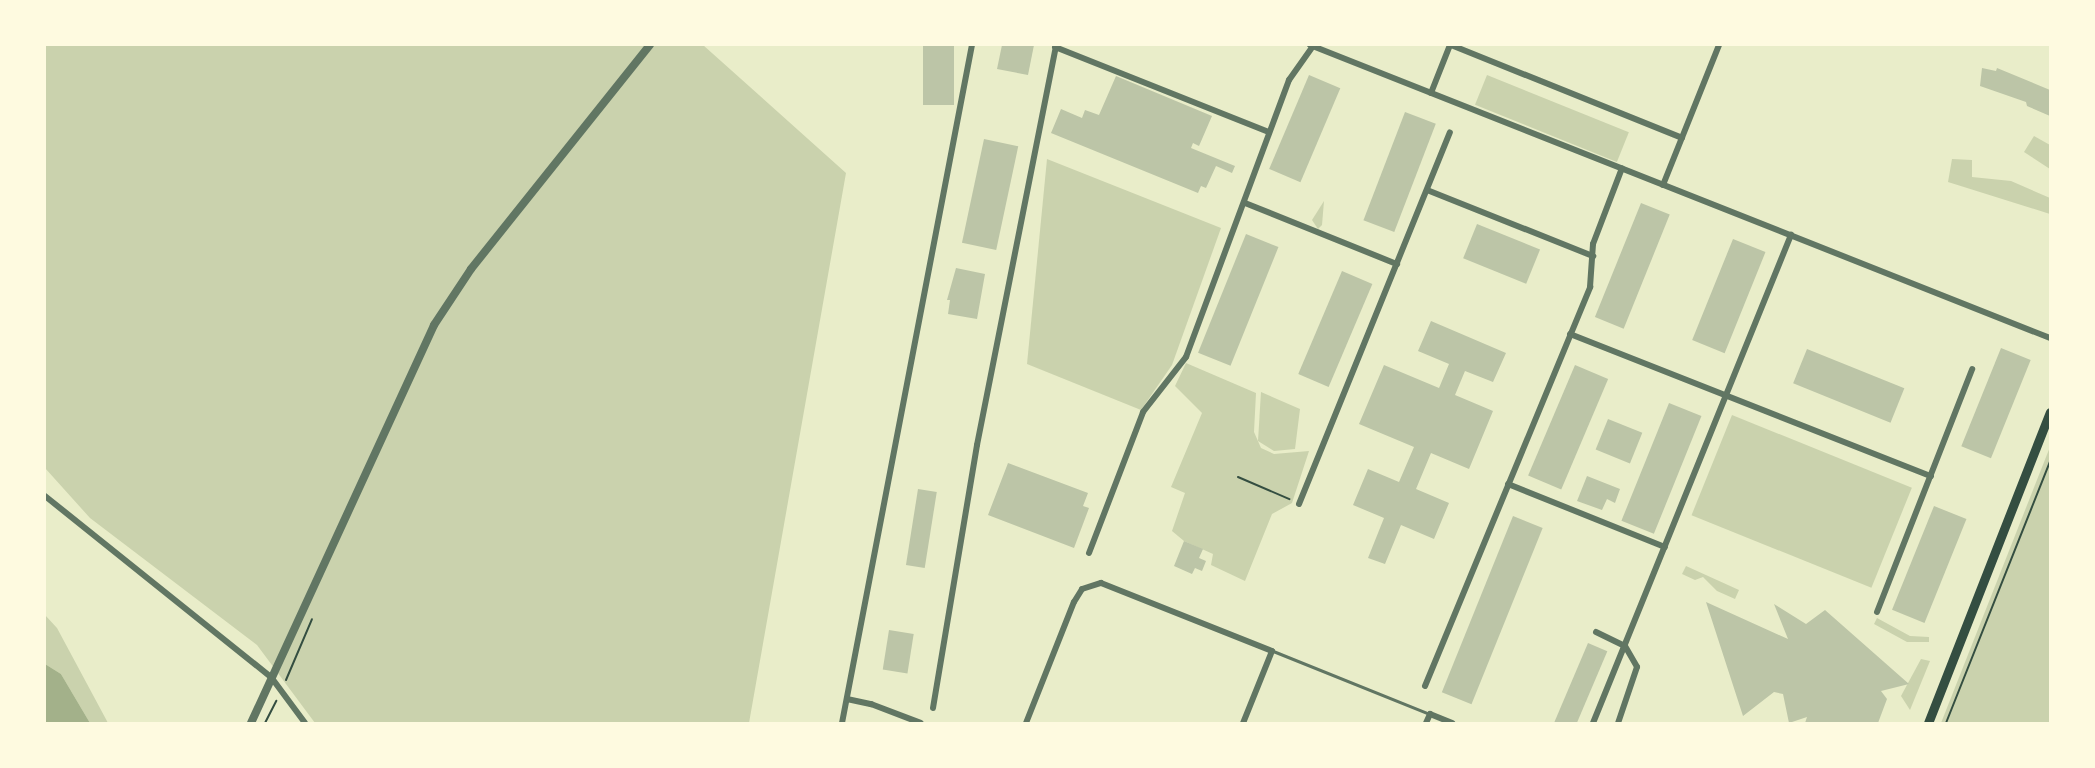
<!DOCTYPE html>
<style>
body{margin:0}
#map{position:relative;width:2095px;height:768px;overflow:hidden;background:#e9edc9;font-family:"Golos Text",sans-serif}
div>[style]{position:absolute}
.green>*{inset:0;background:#cad2ad;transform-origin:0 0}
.water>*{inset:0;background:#a3b18a}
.building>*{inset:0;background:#bcc5a7;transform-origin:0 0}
.path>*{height:2px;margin:-1px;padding:0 1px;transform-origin:1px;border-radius:1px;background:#344e41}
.service>*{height:3px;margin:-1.5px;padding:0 1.5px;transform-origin:1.5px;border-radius:1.5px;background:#617663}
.minor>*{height:6px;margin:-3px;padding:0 3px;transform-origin:3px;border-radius:3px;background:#617663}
.tertiary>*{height:8px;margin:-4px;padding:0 4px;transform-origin:4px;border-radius:4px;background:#617663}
.secondary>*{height:9px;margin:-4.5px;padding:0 4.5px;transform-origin:4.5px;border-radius:4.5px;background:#344e41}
span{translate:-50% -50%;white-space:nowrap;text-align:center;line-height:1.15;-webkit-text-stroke:6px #fefae0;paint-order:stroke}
.frame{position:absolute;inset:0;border:46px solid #fefae0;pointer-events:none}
</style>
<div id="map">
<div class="green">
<i style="clip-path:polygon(45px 45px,703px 45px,846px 173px,749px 723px,315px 723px,257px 645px,90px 518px,45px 468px)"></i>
<i style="left:1487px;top:75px;width:153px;height:32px;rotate:22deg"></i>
<i style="clip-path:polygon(2034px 136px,2050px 145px,2050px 169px,2024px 152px)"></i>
<i style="clip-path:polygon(1047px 159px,1221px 228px,1172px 365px,1141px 410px,1027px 364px)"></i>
<i style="clip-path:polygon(1952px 159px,1972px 160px,1972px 177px,2011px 181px,2050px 198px,2050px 214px,1948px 182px)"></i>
<i style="clip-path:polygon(1324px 201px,1322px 225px,1318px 229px,1312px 220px)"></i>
<i style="clip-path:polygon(1186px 363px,1256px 393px,1254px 432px,1261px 448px,1274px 454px,1309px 451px,1292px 503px,1272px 514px,1245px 581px,1211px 565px,1213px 554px,1184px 541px,1172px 531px,1185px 493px,1171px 487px,1202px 413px,1175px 386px)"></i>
<i style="clip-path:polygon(1261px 392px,1300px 409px,1295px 449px,1274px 451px,1258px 441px)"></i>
<i style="left:1732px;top:415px;width:194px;height:108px;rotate:22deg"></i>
<i style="clip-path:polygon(2050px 447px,2050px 723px,1941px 723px)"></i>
<i style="clip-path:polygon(1686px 566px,1739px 590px,1735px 599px,1717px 591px,1703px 577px,1695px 580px,1682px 574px)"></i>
<i style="clip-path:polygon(45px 615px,57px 628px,108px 723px,90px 723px,61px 674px,45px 664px)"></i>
<i style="clip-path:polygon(1877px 618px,1910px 636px,1929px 637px,1929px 642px,1907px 642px,1874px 624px)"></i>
<i style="clip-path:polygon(1921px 659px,1930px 661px,1910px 710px,1901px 696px)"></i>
</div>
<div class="water">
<i style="clip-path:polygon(45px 664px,61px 674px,90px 723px,45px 723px)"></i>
</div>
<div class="building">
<i style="left:923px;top:45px;width:31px;height:60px"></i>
<i style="clip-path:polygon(1002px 45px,1034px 45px,1028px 75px,997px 69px)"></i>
<i style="clip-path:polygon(1982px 68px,1996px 71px,1997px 68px,2050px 90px,2050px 116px,2027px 106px,2026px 102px,1980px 86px)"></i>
<i style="left:1309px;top:75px;width:34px;height:102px;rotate:23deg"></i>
<i style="clip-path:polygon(1116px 76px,1212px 116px,1199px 146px,1193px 143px,1191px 148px,1235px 166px,1232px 173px,1216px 166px,1206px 188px,1201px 186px,1198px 193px,1051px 133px,1061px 109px,1082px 118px,1085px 110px,1099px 115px)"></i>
<i style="left:1405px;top:112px;width:33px;height:116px;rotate:21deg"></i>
<i style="left:984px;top:139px;width:35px;height:106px;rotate:12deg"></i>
<i style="left:1641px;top:203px;width:31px;height:123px;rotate:22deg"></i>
<i style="left:1477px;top:224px;width:68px;height:37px;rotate:22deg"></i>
<i style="left:1246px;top:234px;width:35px;height:128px;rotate:22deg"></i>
<i style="left:1733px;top:239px;width:35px;height:109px;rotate:22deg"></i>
<i style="clip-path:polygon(956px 268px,985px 274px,977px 319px,948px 314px,950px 300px,947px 300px)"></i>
<i style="left:1342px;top:271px;width:33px;height:112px;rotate:23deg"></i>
<i style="clip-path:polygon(1431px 321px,1506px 353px,1493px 382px,1465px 371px,1455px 395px,1493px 411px,1469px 469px,1431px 453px,1416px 489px,1449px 503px,1434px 539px,1401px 525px,1385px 564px,1368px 558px,1384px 518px,1353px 505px,1368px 469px,1399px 482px,1414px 447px,1359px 424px,1384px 365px,1439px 388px,1449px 364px,1418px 351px)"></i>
<i style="left:2001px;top:348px;width:32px;height:106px;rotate:22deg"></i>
<i style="left:1807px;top:349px;width:105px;height:37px;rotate:22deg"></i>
<i style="left:1575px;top:365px;width:36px;height:120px;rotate:23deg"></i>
<i style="left:1669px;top:403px;width:35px;height:127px;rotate:22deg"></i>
<i style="left:1608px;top:419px;width:37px;height:33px;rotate:22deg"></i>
<i style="clip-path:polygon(1008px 463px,1088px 493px,1083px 506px,1089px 508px,1074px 548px,988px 515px)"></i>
<i style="clip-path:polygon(1587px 476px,1620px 489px,1615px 503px,1607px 499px,1602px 510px,1577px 501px)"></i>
<i style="left:918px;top:489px;width:19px;height:77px;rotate:9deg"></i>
<i style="left:1934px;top:506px;width:35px;height:112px;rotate:22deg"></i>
<i style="left:1513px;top:516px;width:32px;height:190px;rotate:22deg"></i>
<i style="clip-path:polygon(1184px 541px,1203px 549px,1199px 558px,1206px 561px,1202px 571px,1195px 568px,1192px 574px,1174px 566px)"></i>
<i style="clip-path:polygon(1706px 602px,1788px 639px,1774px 604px,1806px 624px,1825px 610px,1909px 684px,1881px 691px,1887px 699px,1878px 723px,1805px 723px,1807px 717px,1789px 723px,1783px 694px,1774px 692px,1743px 716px)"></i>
<i style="left:889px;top:630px;width:25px;height:40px;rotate:9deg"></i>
<i style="left:1588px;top:643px;width:21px;height:87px;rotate:23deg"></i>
</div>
<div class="path">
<i style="left:2050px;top:366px;width:7px;rotate:90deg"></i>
<i style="left:1238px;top:477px;width:56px;rotate:23.3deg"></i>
<i style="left:286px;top:680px;width:66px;rotate:-66.9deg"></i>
<i style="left:265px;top:723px;width:25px;rotate:-63deg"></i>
<i style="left:1946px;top:723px;width:282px;rotate:-68.3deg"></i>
</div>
<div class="service">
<i style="left:1273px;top:651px;width:169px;rotate:21.9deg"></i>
</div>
<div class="minor">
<i style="left:1310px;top:45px;width:796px;rotate:21.6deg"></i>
<i style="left:1451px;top:45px;width:249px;rotate:21.9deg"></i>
<i style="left:1055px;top:47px;width:230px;rotate:21.7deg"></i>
<i style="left:1431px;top:93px;width:52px;rotate:-68.4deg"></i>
<i style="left:1663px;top:185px;width:151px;rotate:-68.2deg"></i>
<i style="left:1427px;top:190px;width:179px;rotate:21.7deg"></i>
<i style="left:1245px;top:203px;width:164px;rotate:21.9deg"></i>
<i style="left:1570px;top:334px;width:388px;rotate:21.5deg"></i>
<i style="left:1508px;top:484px;width:169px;rotate:21.9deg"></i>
<i style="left:45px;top:496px;width:290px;rotate:38.7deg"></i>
<i style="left:271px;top:677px;width:57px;rotate:53.5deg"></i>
<i style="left:1299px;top:504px;width:401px;rotate:-67.9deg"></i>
<i style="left:1089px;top:553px;width:151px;rotate:-69deg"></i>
<i style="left:1143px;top:412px;width:70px;rotate:-52deg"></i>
<i style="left:1186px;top:357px;width:296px;rotate:-69.6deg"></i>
<i style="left:1289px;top:80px;width:42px;rotate:-54.8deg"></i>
<i style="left:1877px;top:612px;width:261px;rotate:-68.6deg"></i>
<i style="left:1596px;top:632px;width:32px;rotate:26deg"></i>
<i style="left:1625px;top:646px;width:24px;rotate:60deg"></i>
<i style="left:1637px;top:667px;width:59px;rotate:108.7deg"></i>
<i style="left:1425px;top:686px;width:432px;rotate:-67.5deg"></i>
<i style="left:1590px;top:287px;width:43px;rotate:-86deg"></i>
<i style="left:1593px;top:244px;width:81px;rotate:-69.1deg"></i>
<i style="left:847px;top:699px;width:25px;rotate:12deg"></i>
<i style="left:871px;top:704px;width:53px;rotate:20.8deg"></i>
<i style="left:933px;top:708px;width:267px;rotate:-80.5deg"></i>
<i style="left:977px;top:445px;width:408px;rotate:-78.8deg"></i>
<i style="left:842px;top:723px;width:690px;rotate:-79.15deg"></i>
<i style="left:1026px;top:723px;width:130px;rotate:-68.4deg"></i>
<i style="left:1074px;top:602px;width:15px;rotate:-58deg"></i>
<i style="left:1082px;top:589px;width:20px;rotate:-18deg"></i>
<i style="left:1101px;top:583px;width:184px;rotate:21.7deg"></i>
<i style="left:1272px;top:651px;width:78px;rotate:111.9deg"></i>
<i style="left:1426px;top:723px;width:10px;rotate:-66deg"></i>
<i style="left:1430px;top:714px;width:24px;rotate:22deg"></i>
<i style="left:1593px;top:723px;width:527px;rotate:-67.92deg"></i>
</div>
<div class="tertiary">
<i style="left:251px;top:723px;width:438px;rotate:-65.3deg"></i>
<i style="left:434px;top:325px;width:67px;rotate:-56.5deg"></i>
<i style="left:471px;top:269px;width:287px;rotate:-51.4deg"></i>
</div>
<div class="secondary">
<i style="left:1928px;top:723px;width:334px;rotate:-68.6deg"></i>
</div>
<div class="frame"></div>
</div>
